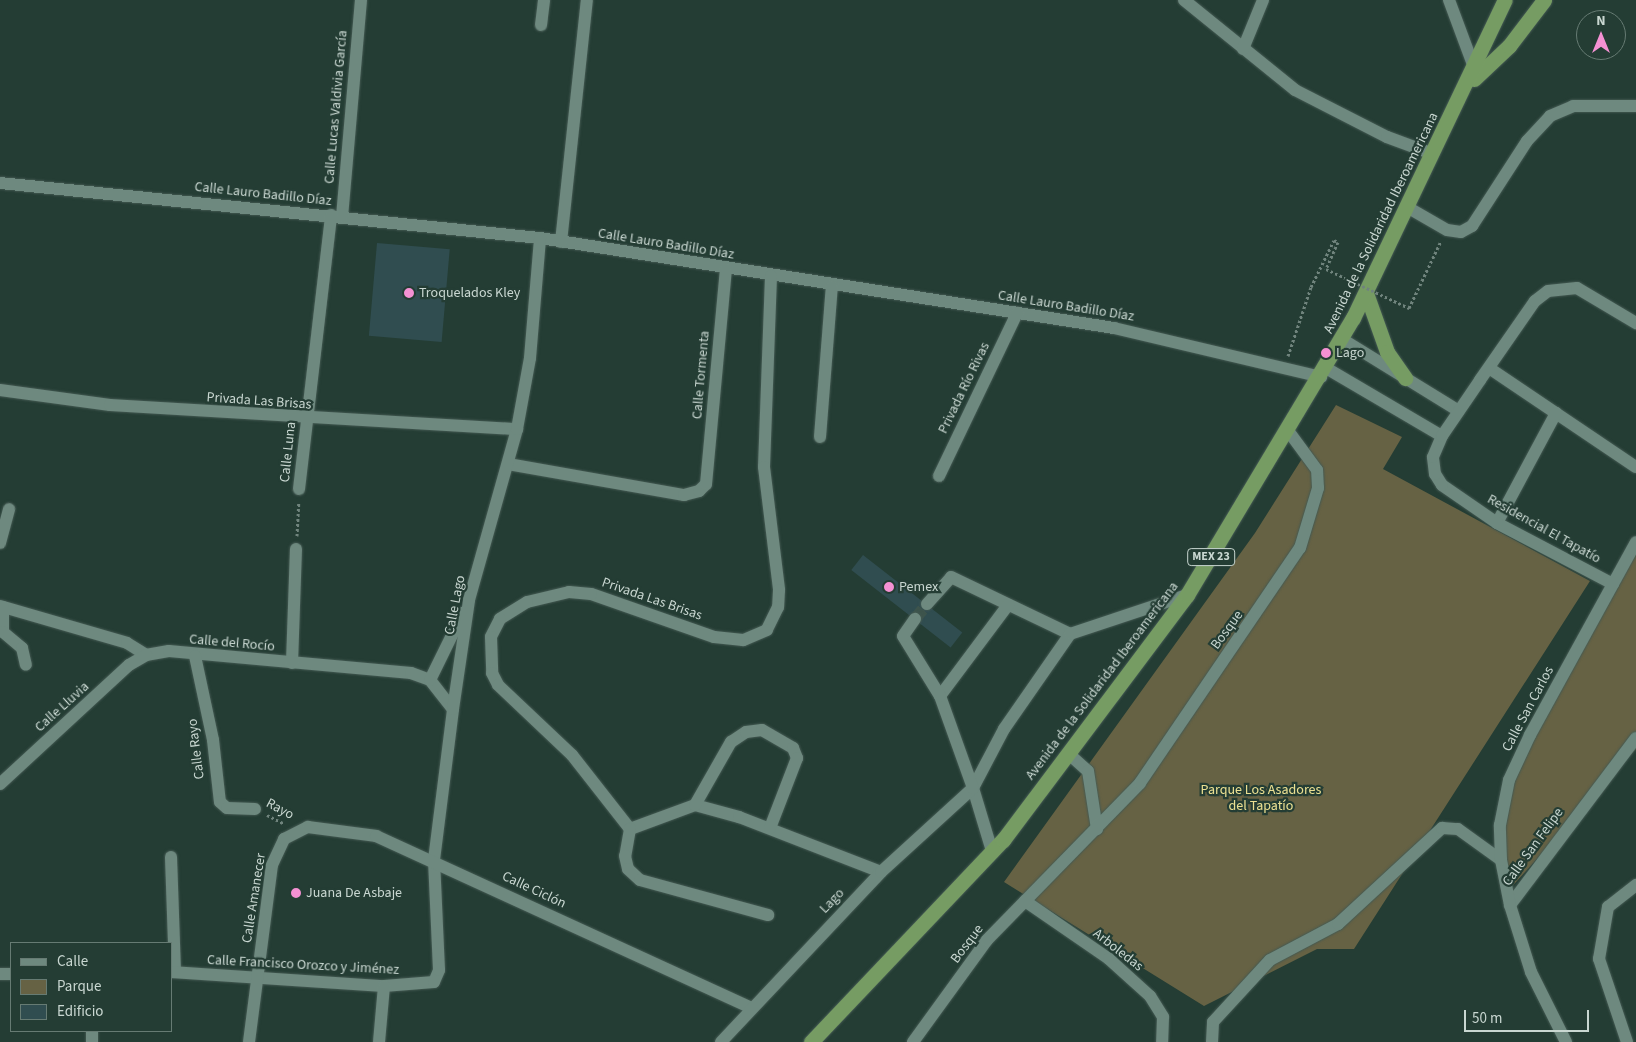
<!DOCTYPE html>
<meta charset="utf-8">
<style>
body{margin:0}
#map{position:relative;width:1636px;height:1042px;overflow:hidden;background:#243d34;font-family:"Source Sans 3",sans-serif}
div>[style]{position:absolute}
.green>*{inset:0;background:#666244}
.building>*{inset:0;background:#304d50;transform-origin:0 0}
.minor-tunnel>*{height:12px;margin-top:-6px;transform-origin:0;background:repeating-linear-gradient(90deg,#3d544c 0 12px,transparent 0 18px)}
.path>*{height:3px;margin-top:-1.5px;transform-origin:0;background:repeating-linear-gradient(90deg,#70847d 0 2.5px,transparent 0 5px)}
.roads{filter:drop-shadow(0 0 1px #445952) drop-shadow(0 0 1px #445952)}
.minor>*{height:12px;margin:-6px;padding:0 6px;transform-origin:6px;border-radius:6px;background:#6e897f}
.highway>*{height:15px;margin:-7.5px;padding:0 7.5px;transform-origin:7.5px;border-radius:7.5px;background:#769c63}
.path-bridge>*{height:3px;margin-top:-1.5px;transform-origin:0;background:repeating-linear-gradient(90deg,#70847d 0 2.5px,transparent 0 5px)}
.dots>*{width:14px;height:14px;translate:-50% -50%;box-sizing:border-box;border:2px solid #243d34;border-radius:50%}
span{translate:-50% -50%;white-space:nowrap;text-align:center;line-height:1.15;-webkit-text-stroke:4.5px #243d34;paint-order:stroke}
.shield-label span{padding:1px 4px;background:#243d34;border:1px solid;border-radius:4px;-webkit-text-stroke-width:0}
.shield-label{font-size:12px;color:#c9d7d1;font-weight:700}
.street-label{font-size:14px;color:#c9d7d1}
.poi-label{font-size:14px;color:#c9d7d1}
.left{translate:0 -50%;text-align:left}
.park-label{font-size:14px;color:#ebe092}
.legend{position:absolute;left:10px;top:942px;width:162px;height:90px;box-sizing:border-box;background:#243d34;border:1px solid #667b73;margin:0;padding:6px 9px;list-style:none;font-size:15px;color:#c9d7d1}
.legend li{display:flex;align-items:center;gap:10px;height:25px}
.legend b{width:25px;border:1px solid #667b73}
.north{position:absolute;left:1576px;top:10px;width:50px;height:50px;box-sizing:border-box;background:#243d34;border:1px solid #667b73;border-radius:50%;rotate:0deg;font-size:14px;font-weight:700;line-height:20px;text-align:center;color:#c9d7d1}
.north::after{content:'';display:block;margin:auto;width:18px;height:22px;background:#f491d3;clip-path:polygon(50% 0,100% 100%,50% 72%,0 100%)}
.scale{position:absolute;left:1464px;top:1010px;width:125px;height:22px;box-sizing:border-box;border:2px solid #c9d7d1;border-top:0;padding-left:6px;font-size:15px;line-height:18px;white-space:nowrap;color:#c9d7d1;-webkit-text-stroke:4px #243d34;paint-order:stroke}
</style>
<div id="map">
<div class="green">
<i style="clip-path:polygon(1336px 405px,1402px 437px,1383px 469px,1590px 581px,1354px 949px,1317px 949px,1204px 1006px,1004px 882px,1255px 533px)"></i>
<i style="clip-path:polygon(1636px 542px,1636px 749px,1507px 892px,1501px 839px,1509px 780px)"></i>
</div>
<div class="building">
<i style="left:377px;top:243px;width:73px;height:93px;rotate:5deg"></i>
<i style="left:863px;top:555px;width:126px;height:19px;rotate:38deg"></i>
</div>
<div class="minor-tunnel">
<i style="left:915px;top:619px;width:19px;rotate:-51deg"></i>
</div>
<div class="path">
<i style="left:1409px;top:308px;width:74px;rotate:-64.5deg"></i>
<i style="left:1288px;top:356px;width:73px;rotate:-71.6deg"></i>
<i style="left:1311px;top:287px;width:52px;rotate:-63.9deg"></i>
<i style="left:1334px;top:240px;width:4px;rotate:27deg"></i>
<i style="left:1338px;top:242px;width:30px;rotate:114deg"></i>
<i style="left:297px;top:536px;width:34px;rotate:-87deg"></i>
<i style="left:267px;top:815px;width:18px;rotate:27deg"></i>
</div>
<div class="roads">
<div class="minor">
<i style="left:1184px;top:0;width:143px;rotate:39deg"></i>
<i style="left:1295px;top:90px;width:103px;rotate:27.1deg"></i>
<i style="left:1387px;top:137px;width:49px;rotate:20.3deg"></i>
<i style="left:1449px;top:0;width:75px;rotate:69.6deg"></i>
<i style="left:541px;top:25px;width:25px;rotate:-83deg"></i>
<i style="left:1243px;top:49px;width:53px;rotate:-67.8deg"></i>
<i style="left:0;top:183px;width:543px;rotate:5.82deg"></i>
<i style="left:540px;top:238px;width:581px;rotate:8.91deg"></i>
<i style="left:1114px;top:328px;width:213px;rotate:13.3deg"></i>
<i style="left:1407px;top:207px;width:46px;rotate:29.9deg"></i>
<i style="left:1447px;top:230px;width:14px;rotate:8deg"></i>
<i style="left:1461px;top:232px;width:13px;rotate:-29deg"></i>
<i style="left:1472px;top:226px;width:101px;rotate:-57.1deg"></i>
<i style="left:1527px;top:141px;width:34px;rotate:-47deg"></i>
<i style="left:1550px;top:116px;width:25px;rotate:-23deg"></i>
<i style="left:1573px;top:106px;width:63px"></i>
<i style="left:342px;top:217px;width:218px;rotate:-85deg"></i>
<i style="left:561px;top:242px;width:243px;rotate:-83.9deg"></i>
<i style="left:771px;top:276px;width:191px;rotate:92.1deg"></i>
<i style="left:764px;top:467px;width:124px;rotate:83deg"></i>
<i style="left:779px;top:590px;width:17px;rotate:93deg"></i>
<i style="left:778px;top:607px;width:25px;rotate:116deg"></i>
<i style="left:767px;top:630px;width:26px;rotate:157deg"></i>
<i style="left:743px;top:640px;width:29px;rotate:-174deg"></i>
<i style="left:714px;top:637px;width:130px;rotate:-160.7deg"></i>
<i style="left:591px;top:594px;width:22px;rotate:-175deg"></i>
<i style="left:569px;top:592px;width:43px;rotate:166.6deg"></i>
<i style="left:527px;top:602px;width:32px;rotate:148deg"></i>
<i style="left:500px;top:619px;width:20px;rotate:117deg"></i>
<i style="left:491px;top:637px;width:36px;rotate:88deg"></i>
<i style="left:492px;top:673px;width:13px;rotate:63deg"></i>
<i style="left:498px;top:685px;width:102px;rotate:43.4deg"></i>
<i style="left:572px;top:755px;width:94px;rotate:51.9deg"></i>
<i style="left:630px;top:829px;width:69px;rotate:-20.3deg"></i>
<i style="left:695px;top:805px;width:46px;rotate:15.3deg"></i>
<i style="left:739px;top:817px;width:152px;rotate:21.2deg"></i>
<i style="left:1342px;top:339px;width:137px;rotate:31.6deg"></i>
<i style="left:1326px;top:368px;width:134px;rotate:30.4deg"></i>
<i style="left:1489px;top:368px;width:177px;rotate:34deg"></i>
<i style="left:0;top:390px;width:111px;rotate:7.8deg"></i>
<i style="left:110px;top:405px;width:408px;rotate:3.4deg"></i>
<i style="left:820px;top:437px;width:151px;rotate:-85.5deg"></i>
<i style="left:508px;top:464px;width:179px;rotate:10deg"></i>
<i style="left:684px;top:495px;width:16px;rotate:-15deg"></i>
<i style="left:699px;top:491px;width:10px;rotate:-45deg"></i>
<i style="left:706px;top:484px;width:216px;rotate:-84.7deg"></i>
<i style="left:939px;top:476px;width:181px;rotate:-64.4deg"></i>
<i style="left:299px;top:489px;width:276px;rotate:-83.3deg"></i>
<i style="left:1497px;top:523px;width:125px;rotate:-61.8deg"></i>
<i style="left:0;top:543px;width:35px;rotate:-75deg"></i>
<i style="left:1613px;top:584px;width:131px;rotate:-152.3deg"></i>
<i style="left:1497px;top:523px;width:67px;rotate:-145.4deg"></i>
<i style="left:1442px;top:485px;width:13px;rotate:-122deg"></i>
<i style="left:1435px;top:474px;width:17px;rotate:-97deg"></i>
<i style="left:1433px;top:457px;width:23px;rotate:-67deg"></i>
<i style="left:1442px;top:436px;width:68px;rotate:-55.8deg"></i>
<i style="left:1480px;top:380px;width:96px;rotate:-55.2deg"></i>
<i style="left:1535px;top:301px;width:16px;rotate:-38deg"></i>
<i style="left:1548px;top:291px;width:29px;rotate:-6deg"></i>
<i style="left:1577px;top:288px;width:69px;rotate:30.7deg"></i>
<i style="left:927px;top:604px;width:36px;rotate:-48deg"></i>
<i style="left:951px;top:577px;width:132px;rotate:25.6deg"></i>
<i style="left:0;top:606px;width:132px;rotate:16.2deg"></i>
<i style="left:127px;top:643px;width:22px;rotate:32deg"></i>
<i style="left:146px;top:655px;width:23px;rotate:-10deg"></i>
<i style="left:169px;top:651px;width:243px;rotate:5.2deg"></i>
<i style="left:411px;top:673px;width:20px;rotate:20deg"></i>
<i style="left:430px;top:680px;width:37px;rotate:52deg"></i>
<i style="left:3px;top:607px;width:25px;rotate:90deg"></i>
<i style="left:3px;top:632px;width:25px;rotate:40deg"></i>
<i style="left:22px;top:648px;width:17px;rotate:77deg"></i>
<i style="left:195px;top:656px;width:86px;rotate:77.9deg"></i>
<i style="left:213px;top:740px;width:62px;rotate:83.6deg"></i>
<i style="left:220px;top:802px;width:9px;rotate:41deg"></i>
<i style="left:227px;top:808px;width:28px;rotate:2deg"></i>
<i style="left:292px;top:663px;width:114px;rotate:-88deg"></i>
<i style="left:430px;top:680px;width:75px;rotate:-63.8deg"></i>
<i style="left:940px;top:696px;width:114px;rotate:-53.2deg"></i>
<i style="left:1070px;top:755px;width:24px;rotate:42deg"></i>
<i style="left:1088px;top:771px;width:59px;rotate:81.2deg"></i>
<i style="left:0;top:784px;width:176px;rotate:-42.7deg"></i>
<i style="left:129px;top:665px;width:20px;rotate:-30deg"></i>
<i style="left:695px;top:805px;width:73px;rotate:-60.3deg"></i>
<i style="left:731px;top:742px;width:18px;rotate:-34deg"></i>
<i style="left:746px;top:732px;width:16px;rotate:-7deg"></i>
<i style="left:762px;top:730px;width:36px;rotate:30deg"></i>
<i style="left:793px;top:748px;width:11px;rotate:68deg"></i>
<i style="left:797px;top:758px;width:75px;rotate:111.1deg"></i>
<i style="left:630px;top:829px;width:27px;rotate:100deg"></i>
<i style="left:625px;top:856px;width:13px;rotate:77deg"></i>
<i style="left:628px;top:869px;width:16px;rotate:43deg"></i>
<i style="left:640px;top:880px;width:133px;rotate:15.3deg"></i>
<i style="left:992px;top:851px;width:66px;rotate:-106.8deg"></i>
<i style="left:973px;top:788px;width:67px;rotate:-62.3deg"></i>
<i style="left:1004px;top:729px;width:116px;rotate:-55.2deg"></i>
<i style="left:1070px;top:634px;width:123px;rotate:-18.4deg"></i>
<i style="left:171px;top:857px;width:115px;rotate:88deg"></i>
<i style="left:1025px;top:901px;width:102px;rotate:34.6deg"></i>
<i style="left:1109px;top:959px;width:55px;rotate:42.1deg"></i>
<i style="left:1150px;top:996px;width:25px;rotate:58deg"></i>
<i style="left:1163px;top:1017px;width:25px;rotate:92deg"></i>
<i style="left:1510px;top:905px;width:209px;rotate:-53deg"></i>
<i style="left:171px;top:972px;width:213px;rotate:3.8deg"></i>
<i style="left:384px;top:986px;width:50px;rotate:-4.6deg"></i>
<i style="left:434px;top:982px;width:13px;rotate:-67deg"></i>
<i style="left:439px;top:970px;width:110px;rotate:-92.6deg"></i>
<i style="left:434px;top:860px;width:152px;rotate:-82.8deg"></i>
<i style="left:453px;top:709px;width:110px;rotate:-81.6deg"></i>
<i style="left:469px;top:600px;width:178px;rotate:-74.3deg"></i>
<i style="left:517px;top:429px;width:72px;rotate:-79.6deg"></i>
<i style="left:530px;top:358px;width:120px;rotate:-85.2deg"></i>
<i style="left:0;top:974px;width:11px"></i>
<i style="left:92px;top:1042px;width:11px;rotate:-90deg"></i>
<i style="left:249px;top:1042px;width:178px;rotate:-82.6deg"></i>
<i style="left:272px;top:865px;width:29px;rotate:-65deg"></i>
<i style="left:284px;top:839px;width:27px;rotate:-27deg"></i>
<i style="left:308px;top:827px;width:69px;rotate:7.5deg"></i>
<i style="left:376px;top:836px;width:413px;rotate:24.6deg"></i>
<i style="left:379px;top:1042px;width:56px;rotate:-84.9deg"></i>
<i style="left:721px;top:1042px;width:233px;rotate:-46.7deg"></i>
<i style="left:881px;top:872px;width:125px;rotate:-42.4deg"></i>
<i style="left:973px;top:788px;width:98px;rotate:-109.7deg"></i>
<i style="left:940px;top:696px;width:70px;rotate:-121.7deg"></i>
<i style="left:903px;top:636px;width:21px;rotate:-55deg"></i>
<i style="left:913px;top:1042px;width:126px;rotate:-54deg"></i>
<i style="left:987px;top:940px;width:219px;rotate:-45.7deg"></i>
<i style="left:1140px;top:783px;width:284px;rotate:-55.8deg"></i>
<i style="left:1300px;top:548px;width:63px;rotate:-73.3deg"></i>
<i style="left:1318px;top:488px;width:18px;rotate:-93deg"></i>
<i style="left:1317px;top:470px;width:47px;rotate:-126.4deg"></i>
<i style="left:1212px;top:1042px;width:20px;rotate:-87deg"></i>
<i style="left:1213px;top:1022px;width:84px;rotate:-47.4deg"></i>
<i style="left:1270px;top:960px;width:77px;rotate:-27.9deg"></i>
<i style="left:1338px;top:924px;width:142px;rotate:-42.7deg"></i>
<i style="left:1442px;top:828px;width:16px;rotate:4deg"></i>
<i style="left:1458px;top:829px;width:53px;rotate:35.8deg"></i>
<i style="left:1566px;top:1042px;width:78px;rotate:-116.6deg"></i>
<i style="left:1531px;top:972px;width:70px;rotate:-107.4deg"></i>
<i style="left:1510px;top:905px;width:46px;rotate:-101.3deg"></i>
<i style="left:1501px;top:860px;width:35px;rotate:-92deg"></i>
<i style="left:1500px;top:825px;width:46px;rotate:-78.7deg"></i>
<i style="left:1509px;top:780px;width:50px;rotate:-65deg"></i>
<i style="left:1530px;top:735px;width:220px;rotate:-61.2deg"></i>
<i style="left:1627px;top:1042px;width:88px;rotate:-108.6deg"></i>
<i style="left:1599px;top:959px;width:53px;rotate:-80.2deg"></i>
<i style="left:1608px;top:907px;width:36px;rotate:-38deg"></i>
</div>
<div class="highway">
<i style="left:1474px;top:79px;width:48px;rotate:-43.3deg"></i>
<i style="left:1509px;top:46px;width:58px;rotate:-52.7deg"></i>
<i style="left:1366px;top:293px;width:63px;rotate:70.4deg"></i>
<i style="left:1387px;top:352px;width:32px;rotate:55deg"></i>
<i style="left:811px;top:1042px;width:279px;rotate:-46.5deg"></i>
<i style="left:1003px;top:840px;width:306px;rotate:-53.1deg"></i>
<i style="left:1187px;top:595px;width:323px;rotate:-59.1deg"></i>
<i style="left:1353px;top:318px;width:352px;rotate:-64.5deg"></i>
</div>
</div>
<div class="path-bridge">
<i style="left:1326px;top:269px;width:92px;rotate:25.2deg"></i>
</div>
<div class="dots">
<i style="left:409px;top:293px;background:#f491d3"></i>
<i style="left:1326px;top:353px;background:#f491d3"></i>
<i style="left:889px;top:587px;background:#f491d3"></i>
<i style="left:296px;top:893px;background:#f491d3"></i>
</div>
<div class="shield-label">
<span style="left:1211px;top:557px">MEX 23</span>
</div>
<div class="street-label">
<span style="left:336px;top:107px;rotate:-85deg">Calle Lucas Valdivia García</span>
<span style="left:263px;top:194px;rotate:6deg">Calle Lauro Badillo Díaz</span>
<span style="left:1381px;top:223px;rotate:-64deg">Avenida de la Solidaridad Iberoamericana</span>
<span style="left:666px;top:244px;rotate:9deg">Calle Lauro Badillo Díaz</span>
<span style="left:1066px;top:306px;rotate:9deg">Calle Lauro Badillo Díaz</span>
<span style="left:701px;top:375px;rotate:-85deg">Calle Tormenta</span>
<span style="left:964px;top:388px;rotate:-64deg">Privada Río Rivas</span>
<span style="left:259px;top:401px;rotate:4deg">Privada Las Brisas</span>
<span style="left:288px;top:452px;rotate:-84deg">Calle Luna</span>
<span style="left:1544px;top:529px;rotate:29deg">Residencial El Tapatío</span>
<span style="left:652px;top:599px;rotate:19deg">Privada Las Brisas</span>
<span style="left:455px;top:605px;rotate:-79deg">Calle Lago</span>
<span style="left:1227px;top:630px;rotate:-54deg">Bosque</span>
<span style="left:232px;top:643px;rotate:5deg">Calle del Rocío</span>
<span style="left:1102px;top:681px;rotate:-53deg">Avenida de la Solidaridad Iberoamericana</span>
<span style="left:62px;top:707px;rotate:-42deg">Calle Lluvia</span>
<span style="left:1528px;top:709px;rotate:-62deg">Calle San Carlos</span>
<span style="left:196px;top:749px;rotate:-97deg">Calle Rayo</span>
<span style="left:280px;top:809px;rotate:28deg">Rayo</span>
<span style="left:1533px;top:847px;rotate:-54deg">Calle San Felipe</span>
<span style="left:534px;top:890px;rotate:25deg">Calle Ciclón</span>
<span style="left:254px;top:898px;rotate:-81deg">Calle Amanecer</span>
<span style="left:832px;top:901px;rotate:-46deg">Lago</span>
<span style="left:967px;top:944px;rotate:-53deg">Bosque</span>
<span style="left:1118px;top:950px;rotate:38deg">Arboledas</span>
<span style="left:303px;top:965px;rotate:3deg">Calle Francisco Orozco y Jiménez</span>
</div>
<div class="poi-label">
<span class="left" style="left:419px;top:293px">Troquelados Kley</span>
<span class="left" style="left:1336px;top:353px">Lago</span>
<span class="left" style="left:899px;top:587px">Pemex</span>
<span class="left" style="left:306px;top:893px">Juana De Asbaje</span>
</div>
<div class="park-label">
<span style="left:1261px;top:798px">Parque Los Asadores<br>del Tapatío</span>
</div>
<ul class="legend">
<li><b style="height:6px;background:#6e897f"></b>Calle</li>
<li><b style="height:14px;background:#666244"></b>Parque</li>
<li><b style="height:14px;background:#304d50"></b>Edificio</li>
</ul>
<div class="north">N</div>
<div class="scale">50 m</div>
</div>
